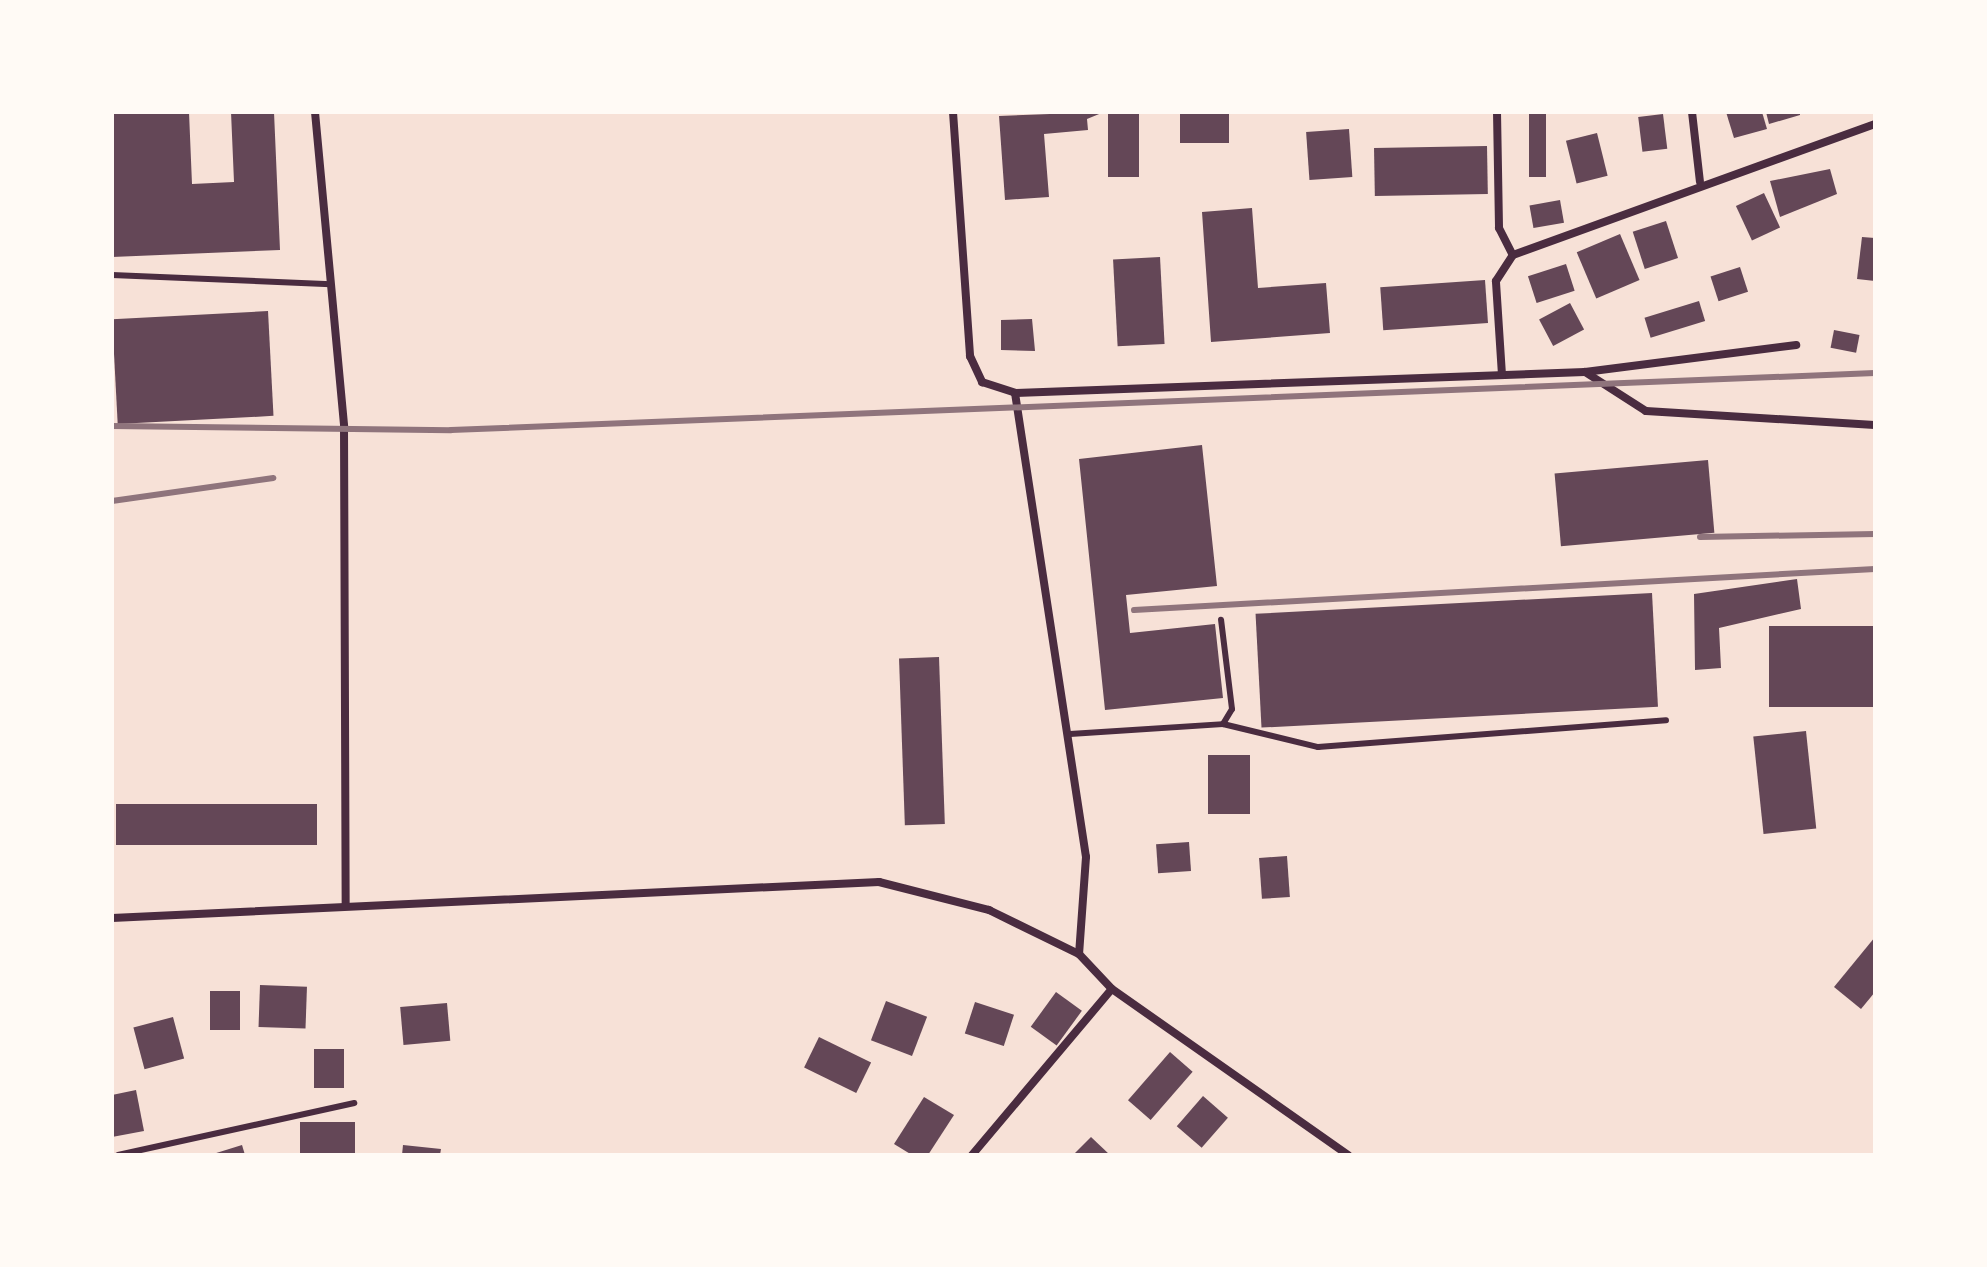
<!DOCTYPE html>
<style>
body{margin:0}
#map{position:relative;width:1987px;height:1267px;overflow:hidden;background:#f7e1d7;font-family:Commissioner,sans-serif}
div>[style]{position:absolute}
.building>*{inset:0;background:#644757;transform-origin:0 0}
.service>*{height:6px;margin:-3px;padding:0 3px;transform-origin:3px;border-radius:3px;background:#4a2c40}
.minor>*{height:8px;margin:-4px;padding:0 4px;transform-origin:4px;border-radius:4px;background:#4a2c40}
.rail>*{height:6px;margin:-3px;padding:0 3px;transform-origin:3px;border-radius:3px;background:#8f747c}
span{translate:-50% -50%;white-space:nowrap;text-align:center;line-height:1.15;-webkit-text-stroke:6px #fffaf5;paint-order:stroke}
.frame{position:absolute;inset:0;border:114px solid #fffaf5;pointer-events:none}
</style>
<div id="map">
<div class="building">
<i style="clip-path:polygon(112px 112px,189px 112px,192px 184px,234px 182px,231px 112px,274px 112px,280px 250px,112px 257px)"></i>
<i style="clip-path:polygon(1104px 112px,1087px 119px,1088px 130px,1044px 134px,1049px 197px,1005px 200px,999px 116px)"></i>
<i style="left:1108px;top:112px;width:31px;height:65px"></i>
<i style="left:1180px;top:112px;width:49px;height:31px"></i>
<i style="left:1529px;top:112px;width:17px;height:65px"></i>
<i style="clip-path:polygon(1726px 112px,1762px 112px,1767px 129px,1734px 138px)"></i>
<i style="clip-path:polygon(1766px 112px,1800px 112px,1800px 115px,1769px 124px)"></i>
<i style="left:1663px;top:114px;width:35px;height:25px;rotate:83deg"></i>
<i style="left:1349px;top:129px;width:48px;height:43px;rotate:86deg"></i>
<i style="left:1597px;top:133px;width:44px;height:32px;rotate:76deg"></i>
<i style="left:1487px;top:146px;width:48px;height:113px;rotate:89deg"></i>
<i style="clip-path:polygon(1830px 169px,1837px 194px,1780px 217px,1770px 181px)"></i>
<i style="left:1764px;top:193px;width:38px;height:31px;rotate:65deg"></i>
<i style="left:1560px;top:200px;width:23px;height:31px;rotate:80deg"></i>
<i style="clip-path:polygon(1252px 208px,1258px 288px,1326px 283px,1330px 333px,1211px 342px,1202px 212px)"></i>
<i style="left:1666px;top:221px;width:39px;height:35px;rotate:72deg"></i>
<i style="left:1620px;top:234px;width:50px;height:47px;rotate:67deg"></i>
<i style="clip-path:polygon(1862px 237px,1875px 238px,1875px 281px,1857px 279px)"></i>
<i style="left:1160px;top:257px;width:87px;height:47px;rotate:87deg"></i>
<i style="left:1566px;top:264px;width:28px;height:40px;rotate:72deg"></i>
<i style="left:1740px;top:267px;width:26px;height:31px;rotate:72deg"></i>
<i style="left:1485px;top:280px;width:43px;height:105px;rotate:86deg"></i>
<i style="left:1699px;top:301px;width:21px;height:57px;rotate:73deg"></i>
<i style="left:1570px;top:303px;width:30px;height:35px;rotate:62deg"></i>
<i style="left:268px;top:311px;width:105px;height:156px;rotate:87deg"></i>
<i style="clip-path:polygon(1032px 319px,1035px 351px,1001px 350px,1001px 320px)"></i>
<i style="left:1834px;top:330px;width:26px;height:18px;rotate:11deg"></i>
<i style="clip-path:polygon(1202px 445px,1217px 586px,1126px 595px,1130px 633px,1215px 624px,1223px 698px,1105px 710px,1079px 459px)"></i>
<i style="left:1708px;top:460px;width:73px;height:154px;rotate:85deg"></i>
<i style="clip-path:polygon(1797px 579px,1801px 609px,1719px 628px,1721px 668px,1695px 670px,1694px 594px)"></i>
<i style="left:1652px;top:593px;width:114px;height:397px;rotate:87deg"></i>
<i style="left:1875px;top:626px;width:81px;height:106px;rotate:90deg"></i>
<i style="left:939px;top:657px;width:167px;height:40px;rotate:88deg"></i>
<i style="left:1806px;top:731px;width:98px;height:53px;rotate:84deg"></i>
<i style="left:1208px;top:755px;width:42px;height:59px"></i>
<i style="left:317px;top:804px;width:41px;height:201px;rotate:90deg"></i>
<i style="left:1189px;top:842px;width:29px;height:33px;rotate:86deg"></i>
<i style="left:1287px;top:856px;width:41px;height:28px;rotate:86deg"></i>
<i style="clip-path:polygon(1875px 937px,1875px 992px,1861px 1009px,1834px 987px)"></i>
<i style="left:260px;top:985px;width:47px;height:42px;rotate:2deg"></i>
<i style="left:240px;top:991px;width:39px;height:30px;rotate:90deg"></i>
<i style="left:1056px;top:992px;width:32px;height:43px;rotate:36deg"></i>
<i style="left:886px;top:1001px;width:44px;height:42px;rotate:21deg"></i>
<i style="left:975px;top:1002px;width:41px;height:33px;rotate:18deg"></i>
<i style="left:447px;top:1003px;width:38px;height:47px;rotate:85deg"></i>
<i style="left:173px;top:1017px;width:43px;height:41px;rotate:75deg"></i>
<i style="left:819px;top:1037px;width:58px;height:34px;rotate:26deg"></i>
<i style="left:314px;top:1049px;width:30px;height:39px"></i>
<i style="left:1170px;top:1052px;width:30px;height:64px;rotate:41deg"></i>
<i style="clip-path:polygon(136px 1090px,144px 1131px,112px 1137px,112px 1095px)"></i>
<i style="left:1203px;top:1096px;width:33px;height:40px;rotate:41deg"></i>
<i style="clip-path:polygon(924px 1097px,954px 1115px,928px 1155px,912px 1155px,894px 1144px)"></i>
<i style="left:300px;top:1122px;width:55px;height:33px"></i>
<i style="clip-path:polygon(1091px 1137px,1110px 1155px,1073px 1155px)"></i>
<i style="clip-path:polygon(242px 1145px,245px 1155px,214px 1155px,213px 1154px)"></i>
<i style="clip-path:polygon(403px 1145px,441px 1149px,440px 1155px,402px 1155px)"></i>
</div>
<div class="service">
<i style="left:112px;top:275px;width:219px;rotate:2.4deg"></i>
<i style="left:1223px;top:724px;width:98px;rotate:13.6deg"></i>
<i style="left:1318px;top:747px;width:349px;rotate:-4.4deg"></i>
<i style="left:1070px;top:734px;width:153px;rotate:-3.7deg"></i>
<i style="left:1223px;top:724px;width:17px;rotate:-59deg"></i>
<i style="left:1232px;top:709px;width:90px;rotate:-97deg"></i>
<i style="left:118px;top:1155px;width:242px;rotate:-12.4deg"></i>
</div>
<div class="minor">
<i style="left:315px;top:112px;width:315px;rotate:84.7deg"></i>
<i style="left:344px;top:426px;width:478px;rotate:89.8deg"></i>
<i style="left:953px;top:112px;width:245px;rotate:86deg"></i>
<i style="left:970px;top:356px;width:29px;rotate:65deg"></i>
<i style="left:982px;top:382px;width:35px;rotate:18deg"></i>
<i style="left:1015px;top:393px;width:570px;rotate:-2.11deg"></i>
<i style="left:1585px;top:372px;width:213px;rotate:-7.3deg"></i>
<i style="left:1497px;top:112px;width:116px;rotate:89deg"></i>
<i style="left:1499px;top:228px;width:30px;rotate:63deg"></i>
<i style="left:1692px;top:112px;width:70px;rotate:83.5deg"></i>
<i style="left:1513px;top:255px;width:385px;rotate:-19.9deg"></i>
<i style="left:1585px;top:372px;width:72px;rotate:32.6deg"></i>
<i style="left:1646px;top:411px;width:229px;rotate:3.5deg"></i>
<i style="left:1502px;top:375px;width:94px;rotate:-93.7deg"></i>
<i style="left:1496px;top:281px;width:31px;rotate:-57deg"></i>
<i style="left:1015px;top:393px;width:469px;rotate:81.3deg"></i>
<i style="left:1086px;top:857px;width:97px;rotate:94.1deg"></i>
<i style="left:112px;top:918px;width:768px;rotate:-2.69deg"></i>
<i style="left:879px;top:882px;width:114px;rotate:14.3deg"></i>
<i style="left:989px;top:910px;width:100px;rotate:26.1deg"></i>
<i style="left:1079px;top:954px;width:48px;rotate:46.7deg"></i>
<i style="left:1112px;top:989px;width:289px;rotate:35.1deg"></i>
<i style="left:972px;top:1155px;width:217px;rotate:-49.9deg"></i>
</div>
<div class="rail">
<i style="left:112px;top:426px;width:339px;rotate:0.7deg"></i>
<i style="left:451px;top:430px;width:1425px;rotate:-2.29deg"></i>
<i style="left:112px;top:501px;width:163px;rotate:-8.1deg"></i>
<i style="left:1700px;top:537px;width:175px;rotate:-1deg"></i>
<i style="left:1134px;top:610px;width:742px;rotate:-3.17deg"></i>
</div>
<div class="frame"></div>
</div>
